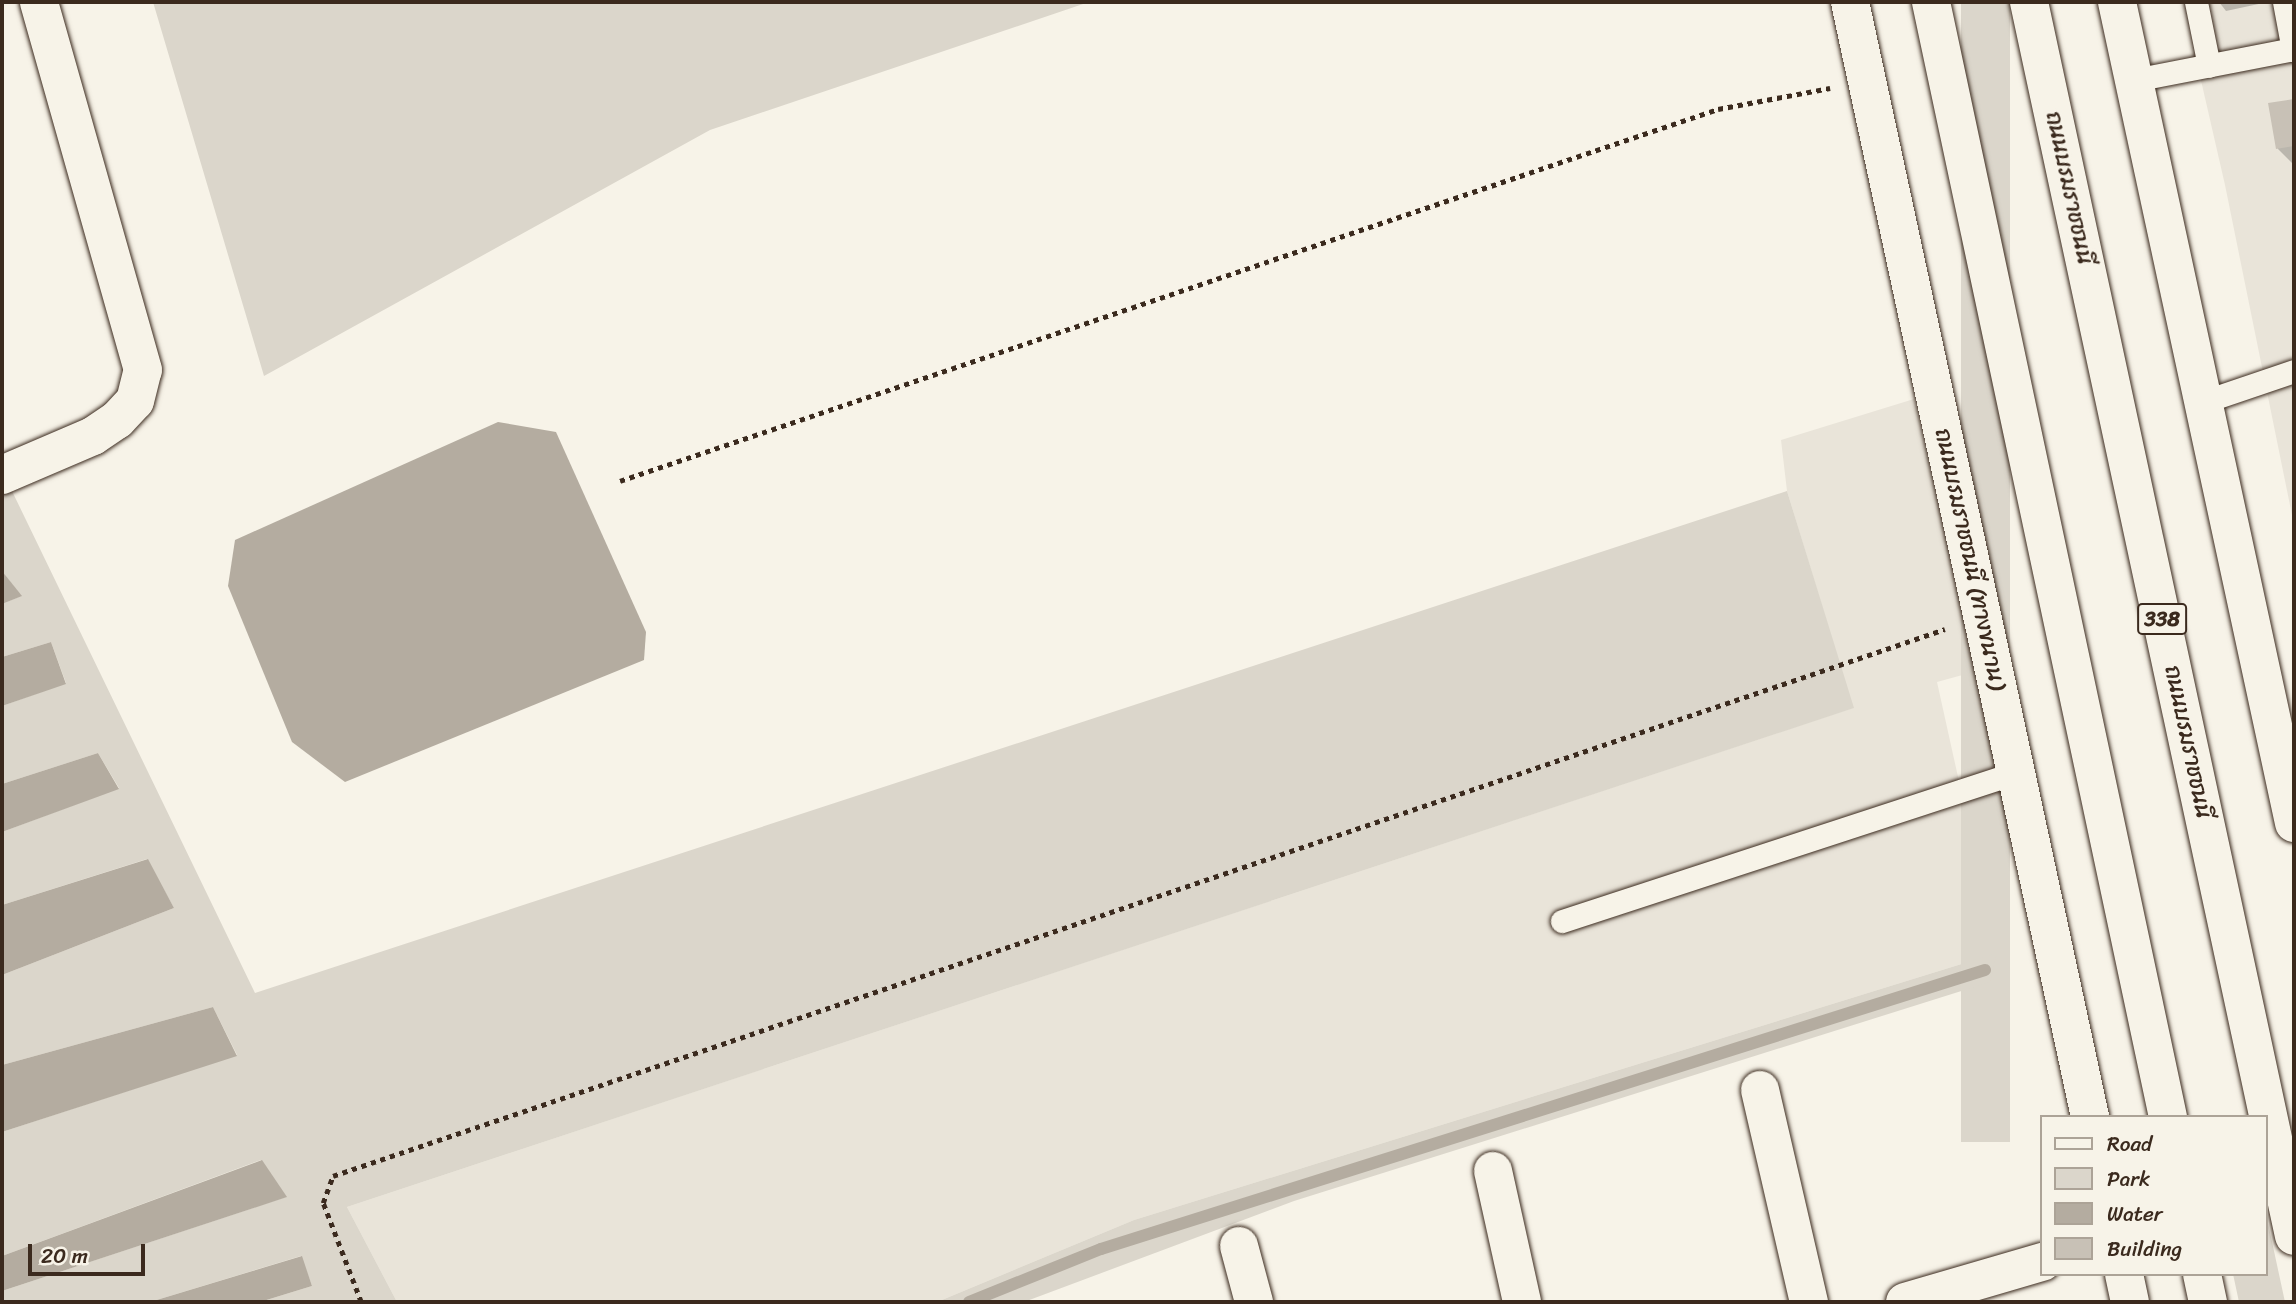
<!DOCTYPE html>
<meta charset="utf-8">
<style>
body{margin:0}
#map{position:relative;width:2296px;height:1304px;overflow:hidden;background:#f7f3e8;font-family:Sriracha,"Playpen Sans Thai",sans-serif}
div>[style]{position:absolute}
.built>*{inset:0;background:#e9e4d9}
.green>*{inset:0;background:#dbd6cb;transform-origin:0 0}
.water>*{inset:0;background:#b4aca0}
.shadow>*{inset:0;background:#0003}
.stream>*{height:12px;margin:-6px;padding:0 6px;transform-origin:6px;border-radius:6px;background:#b4aca0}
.building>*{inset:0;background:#c8c1b6}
.path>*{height:4.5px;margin-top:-2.25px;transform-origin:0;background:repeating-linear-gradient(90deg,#3b2a1e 0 5px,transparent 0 10px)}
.roads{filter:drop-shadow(0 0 2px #3b2a1e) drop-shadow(0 0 2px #3b2a1e)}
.service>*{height:23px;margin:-11.5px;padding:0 11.5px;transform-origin:11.5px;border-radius:11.5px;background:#f7f3e8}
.minor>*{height:38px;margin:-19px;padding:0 19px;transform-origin:19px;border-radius:19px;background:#f7f3e8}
.secondary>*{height:38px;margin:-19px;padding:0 19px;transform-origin:19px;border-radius:19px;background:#f7f3e8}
.trunk>*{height:38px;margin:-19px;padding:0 19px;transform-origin:19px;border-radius:19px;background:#f7f3e8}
span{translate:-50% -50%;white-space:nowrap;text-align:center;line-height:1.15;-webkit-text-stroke:6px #f7f3e8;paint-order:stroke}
.shield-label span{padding:2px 5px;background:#f7f3e8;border:2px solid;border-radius:5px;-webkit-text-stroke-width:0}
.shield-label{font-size:21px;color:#3b2a1e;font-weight:700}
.street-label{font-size:23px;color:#3b2a1e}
.frame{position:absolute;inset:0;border:4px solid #3b2a1e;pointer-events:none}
.legend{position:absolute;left:2040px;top:1115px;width:228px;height:161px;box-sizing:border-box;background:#f7f3e8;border:2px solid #aca397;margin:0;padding:9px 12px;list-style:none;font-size:21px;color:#3b2a1e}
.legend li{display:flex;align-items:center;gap:14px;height:35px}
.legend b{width:35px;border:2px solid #aca397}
.scale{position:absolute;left:28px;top:1244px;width:117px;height:32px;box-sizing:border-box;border:4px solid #3b2a1e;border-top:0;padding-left:9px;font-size:21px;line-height:24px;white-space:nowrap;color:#3b2a1e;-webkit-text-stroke:5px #f7f3e8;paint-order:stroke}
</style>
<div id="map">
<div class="built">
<i style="clip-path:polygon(2183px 2px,2294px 2px,2294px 525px,2225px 185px)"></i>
<i style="clip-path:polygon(1914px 399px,1977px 671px,1937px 682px,1997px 953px,1134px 1220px,937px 1302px,397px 1302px,347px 1207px,1853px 708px,1787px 491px,1781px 440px)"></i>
</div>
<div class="green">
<i style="clip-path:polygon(153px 2px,1089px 2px,710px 130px,264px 376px)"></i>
<i style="left:1961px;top:2px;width:49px;height:1140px"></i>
<i style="clip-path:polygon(11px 489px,255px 993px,1787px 491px,1854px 708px,347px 1207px,397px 1302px,260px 1302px,312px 1286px,301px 1256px,150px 1302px,2px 1302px,2px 1291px,286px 1197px,261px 1160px,2px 1256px,2px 1132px,237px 1055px,213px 1007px,2px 1065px,2px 975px,174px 908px,147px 859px,2px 905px,2px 832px,119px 788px,98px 753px,2px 784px,2px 706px,66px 683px,51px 642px,2px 657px,2px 604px,21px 596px,2px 571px,2px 493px)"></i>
<i style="clip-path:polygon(1997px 953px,1990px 982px,1294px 1201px,1024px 1302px,937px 1302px,1134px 1220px)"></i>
<i style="clip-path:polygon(2266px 1214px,2285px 1302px,2239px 1302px,2233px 1274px,2266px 1274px)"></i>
</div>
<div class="water">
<i style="clip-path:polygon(498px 422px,556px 432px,646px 632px,644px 660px,345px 782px,292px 742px,228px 586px,235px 540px)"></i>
<i style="clip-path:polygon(2px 571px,22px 596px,2px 604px)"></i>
<i style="clip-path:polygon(51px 642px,66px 684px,2px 706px,2px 657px)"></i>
<i style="clip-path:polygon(98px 753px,119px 789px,2px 832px,2px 784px)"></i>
<i style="clip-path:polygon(148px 859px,174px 908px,2px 975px,2px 905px)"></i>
<i style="clip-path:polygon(213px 1007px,237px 1056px,2px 1132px,2px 1065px)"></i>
<i style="clip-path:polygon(262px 1160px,287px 1197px,2px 1291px,2px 1256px)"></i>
<i style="clip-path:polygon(302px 1256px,312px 1286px,260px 1302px,150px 1302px)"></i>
</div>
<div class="shadow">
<i style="clip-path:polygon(2219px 2px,2268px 2px,2226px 11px)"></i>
<i style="clip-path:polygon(2294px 100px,2294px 165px,2278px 149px,2270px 105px)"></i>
</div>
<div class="stream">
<i style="left:969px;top:1302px;width:142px;rotate:-21.9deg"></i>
<i style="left:1101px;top:1249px;width:927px;rotate:-17.52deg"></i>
</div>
<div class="building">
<i style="clip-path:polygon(2294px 99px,2294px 146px,2276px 149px,2268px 103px)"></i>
</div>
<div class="path">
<i style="left:620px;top:481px;width:1159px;rotate:-18.72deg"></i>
<i style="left:1718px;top:109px;width:114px;rotate:-10.6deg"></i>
<i style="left:361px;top:1302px;width:106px;rotate:-111deg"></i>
<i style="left:323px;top:1203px;width:29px;rotate:-70deg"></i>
<i style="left:333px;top:1176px;width:1702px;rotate:-18.74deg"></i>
</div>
<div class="roads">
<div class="service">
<i style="left:2196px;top:2px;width:65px;rotate:78.5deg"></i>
<i style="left:2284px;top:2px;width:49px;rotate:79.4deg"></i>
<i style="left:2134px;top:80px;width:163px;rotate:-11deg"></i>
<i style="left:2203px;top:402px;width:96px;rotate:-18.8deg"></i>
<i style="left:1562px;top:921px;width:478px;rotate:-18.1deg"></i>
</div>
<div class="minor">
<i style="left:2px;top:475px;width:99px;rotate:-23.2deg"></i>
<i style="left:93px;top:436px;width:29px;rotate:-34deg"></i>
<i style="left:117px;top:420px;width:26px;rotate:-47deg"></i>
<i style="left:135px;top:401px;width:32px;rotate:-76deg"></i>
<i style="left:143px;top:370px;width:382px;rotate:-105.8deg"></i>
<i style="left:1760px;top:1090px;width:218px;rotate:77deg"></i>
<i style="left:1493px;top:1171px;width:134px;rotate:77.5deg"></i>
<i style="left:1239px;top:1246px;width:58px;rotate:75deg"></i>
<i style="left:1905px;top:1302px;width:143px;rotate:-16.3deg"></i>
</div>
<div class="secondary">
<i style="left:1850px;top:2px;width:1141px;rotate:77.85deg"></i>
<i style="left:2117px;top:2px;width:840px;rotate:77.83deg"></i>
<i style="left:2124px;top:1274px;width:29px;rotate:78deg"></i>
</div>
<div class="trunk">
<i style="left:1931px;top:2px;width:1140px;rotate:78deg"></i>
<i style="left:2029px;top:2px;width:1262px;rotate:77.88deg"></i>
<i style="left:2202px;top:1274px;width:29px;rotate:78deg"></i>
</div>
</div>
<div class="shield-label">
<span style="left:2162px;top:619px">338</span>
</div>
<div class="street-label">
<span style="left:2069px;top:188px;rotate:78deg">ถนนบรมราชชนนี</span>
<span style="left:1970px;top:559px;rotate:78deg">ถนนบรมราชชนนี (ทางขนาน)</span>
<span style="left:2188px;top:742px;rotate:78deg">ถนนบรมราชชนนี</span>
</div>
<div class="frame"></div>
<ul class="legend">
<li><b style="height:9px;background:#f7f3e8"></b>Road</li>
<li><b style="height:19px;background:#dbd6cb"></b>Park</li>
<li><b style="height:19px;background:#b4aca0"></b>Water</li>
<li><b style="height:19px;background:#c8c1b6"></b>Building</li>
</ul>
<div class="scale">20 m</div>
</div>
